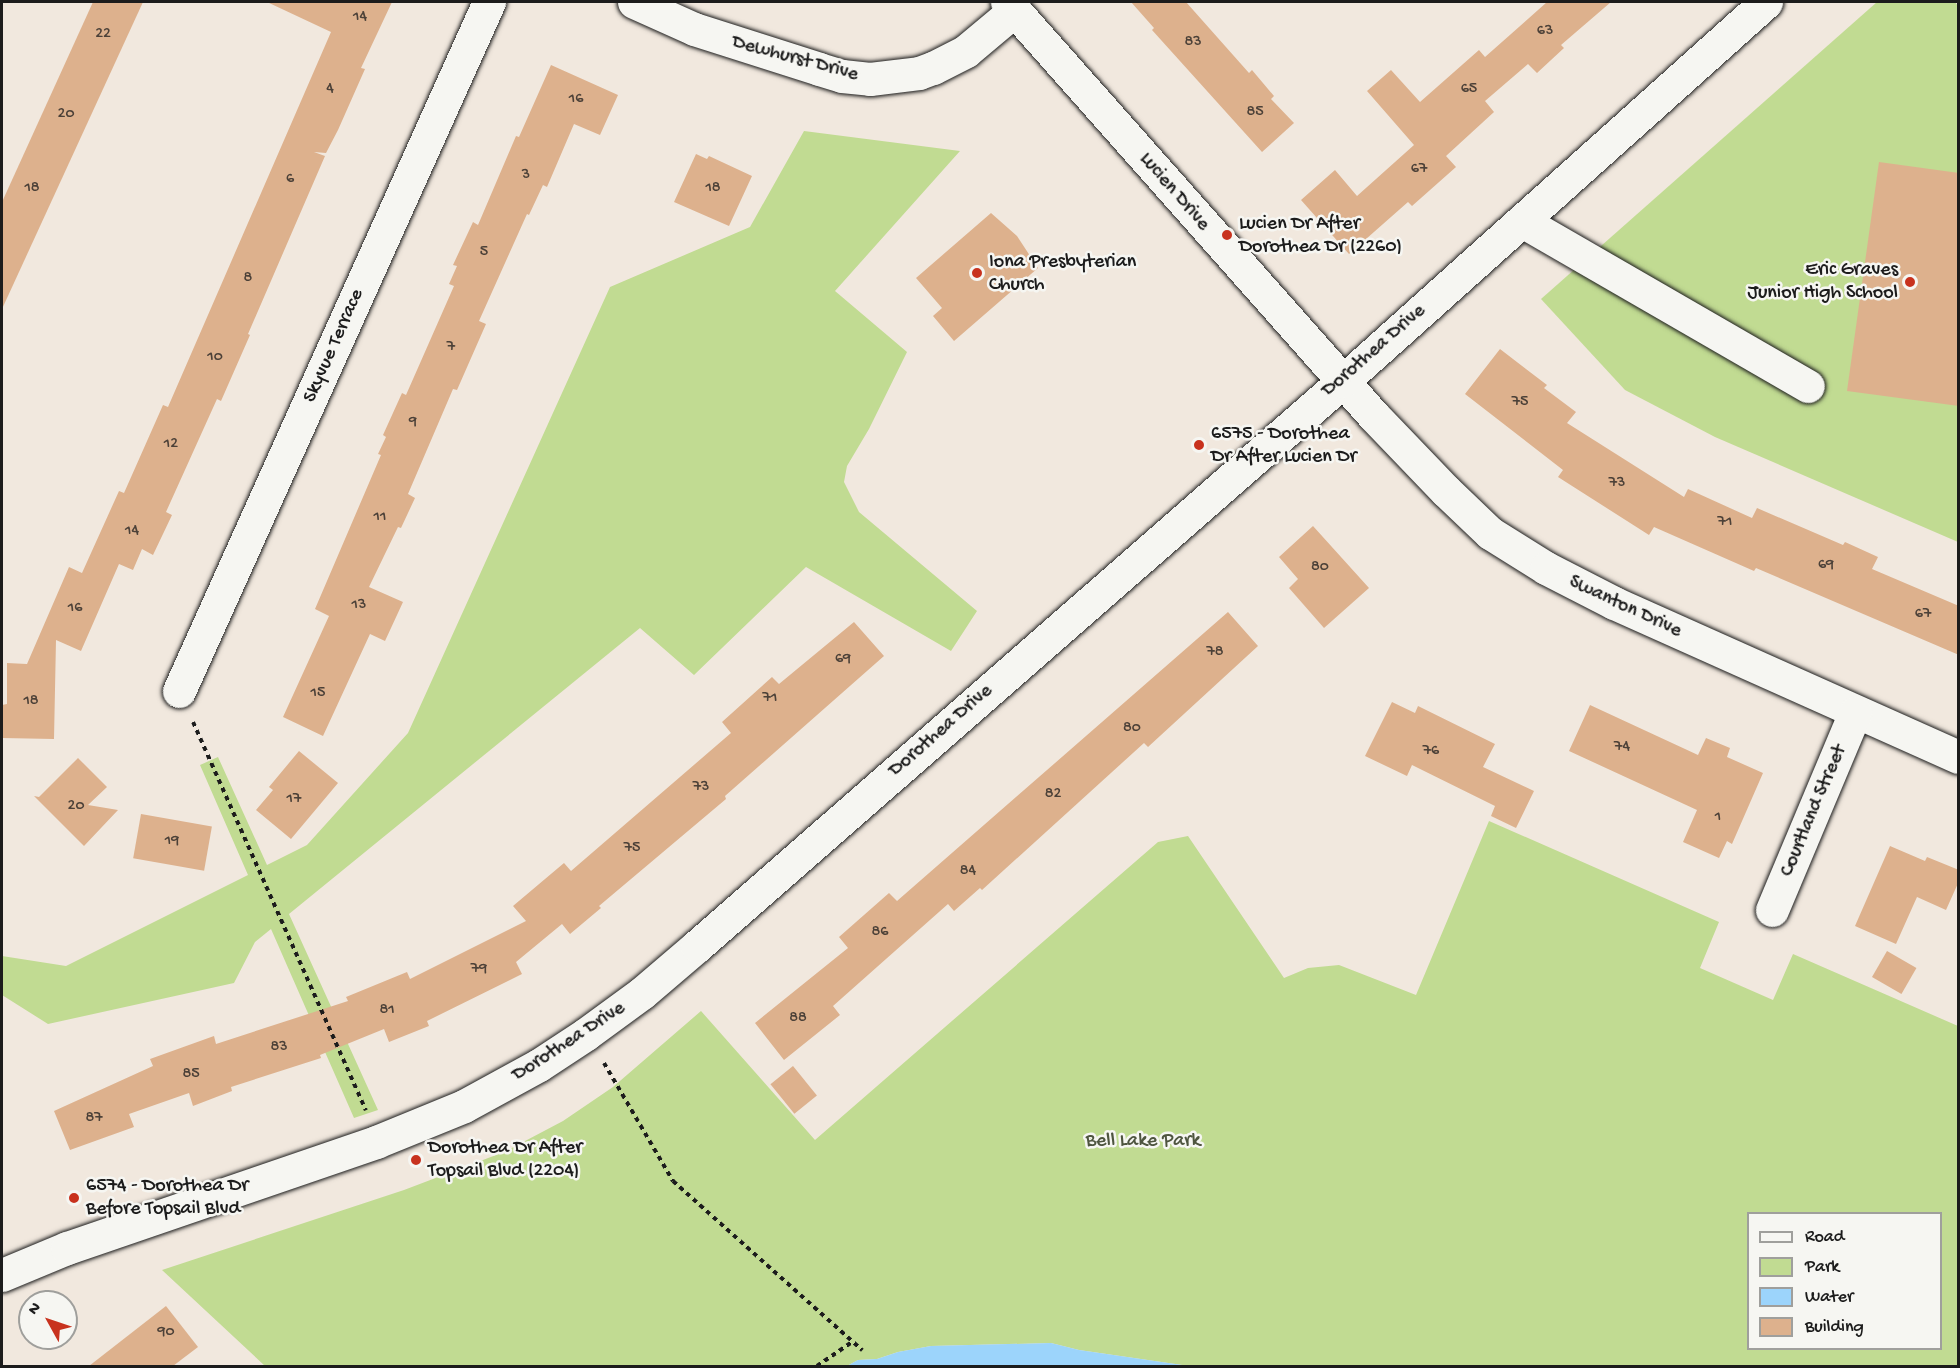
<!DOCTYPE html>
<style>
body{margin:0}
#map{position:relative;width:1960px;height:1368px;overflow:hidden;background:#f1e8de;font-family:"Gochi Hand",sans-serif}
div>[style]{position:absolute}
.green>*{inset:0;background:#c1db92}
.water>*{inset:0;background:#9cd4fb}
.building>*{inset:0;background:#ddb18d;transform-origin:0 0}
.path>*{height:4px;margin-top:-2px;transform-origin:0;background:repeating-linear-gradient(90deg,#1c1c1c 0 4.5px,transparent 0 9px)}
.roads{filter:drop-shadow(0 0 2px #1c1c1c) drop-shadow(0 0 2px #1c1c1c)}
.minor>*{height:33px;margin:-16.5px;padding:0 16.5px;transform-origin:16.5px;border-radius:16.5px;background:#f6f6f2}
.dots>*{width:16px;height:16px;translate:-50% -50%;box-sizing:border-box;border:3px solid #f6f6f2;border-radius:50%}
span{translate:-50% -50%;white-space:nowrap;text-align:center;line-height:1.15;-webkit-text-stroke:5px #f6f6f2;paint-order:stroke}
.number-label{font-size:16px;color:#4c4138}
.number-label span{-webkit-text-stroke-width:0}
.street-label{font-size:20px;color:#1c1c1c}
.poi-label{font-size:20px;color:#1c1c1c}
.left{translate:0 -50%;text-align:left}
.right{translate:-100% -50%;text-align:right}
.park-label{font-size:20px;color:#4e553f}
.frame{position:absolute;inset:0;border:3px solid #1c1c1c;pointer-events:none}
.legend{position:absolute;left:1747px;top:1212px;width:195px;height:138px;box-sizing:border-box;background:#f6f6f2;border:2px solid #9f9f9c;margin:0;padding:8px 10px;list-style:none;font-size:18px;color:#1c1c1c}
.legend li{display:flex;align-items:center;gap:12px;height:30px}
.legend b{width:30px;border:2px solid #9f9f9c}
.north{position:absolute;left:18px;top:1290px;width:60px;height:60px;box-sizing:border-box;background:#f6f6f2;border:2px solid #9f9f9c;border-radius:50%;rotate:310deg;font-size:16px;font-weight:700;line-height:24px;text-align:center;color:#1c1c1c}
.north::after{content:'';display:block;margin:auto;width:21px;height:27px;background:#c8321e;clip-path:polygon(50% 0,100% 100%,50% 72%,0 100%)}
</style>
<div id="map">
<div class="green">
<i style="clip-path:polygon(1877px 2px,1955px 2px,1958px 6px,1958px 542px,1715px 437px,1625px 390px,1541px 299px)"></i>
<i style="clip-path:polygon(804px 131px,960px 151px,835px 291px,907px 352px,869px 429px,847px 466px,844px 482px,859px 512px,977px 611px,951px 651px,806px 567px,694px 675px,640px 628px,289px 914px,378px 1110px,354px 1118px,271px 929px,255px 942px,234px 983px,48px 1024px,2px 995px,2px 956px,66px 966px,248px 875px,200px 765px,218px 757px,267px 865px,307px 845px,408px 733px,610px 287px,750px 227px)"></i>
<i style="clip-path:polygon(evenodd,1489px 821px,1719px 922px,1700px 968px,1773px 1000px,1793px 954px,1958px 1026px,1958px 1366px,1189px 1366px,1079px 1350px,1051px 1343px,931px 1346px,898px 1352px,877px 1359px,858px 1360px,847px 1366px,265px 1366px,162px 1270px,404px 1190px,504px 1152px,563px 1121px,613px 1087px,701px 1011px,815px 1140px,1158px 842px,1188px 836px,1284px 978px,1308px 968px,1339px 965px,1416px 995px,1489px 821px,1748px 1214px,1940px 1214px,1940px 1348px,1748px 1348px,1748px 1214px)"></i>
</div>
<div class="water">
<i style="clip-path:polygon(1051px 1343px,1079px 1350px,1189px 1366px,847px 1366px,858px 1360px,877px 1359px,898px 1352px,931px 1346px)"></i>
</div>
<div class="building">
<i style="clip-path:polygon(93px 2px,143px 2px,2px 309px,2px 202px)"></i>
<i style="clip-path:polygon(267px 2px,392px 2px,361px 68px,365px 69px,338px 130px,326px 153px,314px 152px,325px 156px,248px 334px,250px 335px,221px 401px,217px 399px,166px 512px,172px 515px,153px 555px,142px 549px,133px 570px,119px 564px,81px 651px,56px 640px,54px 739px,2px 738px,2px 705px,7px 704px,7px 663px,27px 664px,69px 567px,82px 573px,119px 491px,124px 493px,163px 405px,168px 407px,331px 32px)"></i>
<i style="clip-path:polygon(1131px 2px,1186px 2px,1249px 73px,1252px 70px,1274px 96px,1271px 99px,1294px 123px,1262px 152px,1152px 30px,1154px 28px)"></i>
<i style="clip-path:polygon(1547px 2px,1611px 2px,1561px 45px,1564px 48px,1537px 73px,1528px 64px,1485px 101px,1494px 112px,1446px 156px,1456px 167px,1412px 206px,1408px 202px,1349px 254px,1301px 200px,1335px 170px,1357px 196px,1414px 145px,1367px 91px,1391px 70px,1420px 102px,1479px 50px,1485px 57px)"></i>
<i style="clip-path:polygon(551px 65px,618px 95px,600px 135px,574px 124px,547px 187px,543px 185px,529px 215px,527px 214px,479px 321px,486px 324px,457px 390px,453px 389px,408px 494px,415px 498px,401px 528px,398px 527px,369px 587px,403px 602px,385px 641px,370px 634px,323px 736px,283px 717px,329px 616px,315px 609px,381px 455px,378px 454px,386px 437px,383px 435px,402px 393px,406px 395px,454px 286px,449px 284px,457px 266px,453px 265px,473px 222px,478px 225px,516px 136px,519px 137px)"></i>
<i style="clip-path:polygon(696px 154px,707px 159px,709px 156px,752px 176px,729px 226px,674px 202px)"></i>
<i style="clip-path:polygon(1879px 162px,1959px 173px,1959px 406px,1847px 391px)"></i>
<i style="clip-path:polygon(991px 213px,1017px 236px,1038px 268px,954px 341px,933px 316px,942px 308px,916px 278px)"></i>
<i style="clip-path:polygon(1500px 349px,1547px 385px,1544px 388px,1576px 412px,1567px 423px,1684px 497px,1688px 489px,1752px 518px,1757px 508px,1843px 545px,1845px 542px,1878px 557px,1872px 569px,1959px 606px,1959px 655px,1756px 568px,1754px 571px,1654px 527px,1649px 535px,1558px 477px,1563px 470px,1465px 394px)"></i>
<i style="clip-path:polygon(1313px 526px,1369px 588px,1324px 628px,1289px 588px,1298px 579px,1279px 557px)"></i>
<i style="clip-path:polygon(1228px 612px,1258px 646px,1148px 747px,1144px 743px,982px 890px,980px 888px,954px 911px,948px 904px,833px 1006px,840px 1015px,784px 1060px,755px 1023px,848px 948px,839px 937px,889px 893px,897px 901px)"></i>
<i style="clip-path:polygon(854px 622px,884px 656px,725px 796px,726px 799px,599px 906px,601px 908px,570px 934px,562px 924px,516px 962px,522px 974px,427px 1021px,429px 1026px,389px 1042px,384px 1029px,320px 1055px,321px 1058px,231px 1087px,232px 1091px,193px 1106px,189px 1093px,129px 1114px,134px 1127px,70px 1150px,54px 1111px,153px 1066px,150px 1059px,214px 1036px,216px 1044px,348px 1001px,346px 997px,407px 972px,410px 979px,526px 921px,513px 906px,564px 863px,571px 871px,731px 733px,722px 722px,772px 677px,779px 684px)"></i>
<i style="clip-path:polygon(1392px 702px,1415px 713px,1418px 706px,1495px 744px,1483px 767px,1534px 791px,1516px 828px,1491px 816px,1495px 806px,1412px 765px,1407px 776px,1365px 756px)"></i>
<i style="clip-path:polygon(1590px 705px,1698px 755px,1706px 738px,1730px 748px,1727px 757px,1763px 773px,1732px 844px,1727px 841px,1719px 858px,1683px 842px,1697px 810px,1569px 751px)"></i>
<i style="clip-path:polygon(299px 751px,338px 783px,291px 839px,256px 810px,273px 790px,269px 787px)"></i>
<i style="clip-path:polygon(78px 758px,107px 787px,88px 805px,118px 810px,84px 846px,34px 796px,39px 797px)"></i>
<i style="left:141px;top:814px;width:72px;height:45px;rotate:10deg"></i>
<i style="clip-path:polygon(1890px 846px,1925px 861px,1927px 857px,1959px 870px,1959px 881px,1946px 910px,1917px 897px,1896px 944px,1855px 926px)"></i>
<i style="left:1887px;top:951px;width:34px;height:30px;rotate:30deg"></i>
<i style="left:793px;top:1066px;width:38px;height:29px;rotate:51deg"></i>
<i style="clip-path:polygon(166px 1306px,198px 1347px,173px 1366px,89px 1366px)"></i>
</div>
<div class="path">
<i style="left:193px;top:722px;width:425px;rotate:66deg"></i>
<i style="left:604px;top:1063px;width:137px;rotate:59.7deg"></i>
<i style="left:673px;top:1181px;width:254px;rotate:41.8deg"></i>
<i style="left:817px;top:1366px;width:42px;rotate:-34.4deg"></i>
</div>
<div class="roads">
<div class="minor">
<i style="left:634px;top:2px;width:66px;rotate:24.2deg"></i>
<i style="left:694px;top:29px;width:131px;rotate:17.7deg"></i>
<i style="left:819px;top:69px;width:24px;rotate:17deg"></i>
<i style="left:842px;top:76px;width:28px;rotate:6deg"></i>
<i style="left:870px;top:79px;width:49px;rotate:-7deg"></i>
<i style="left:919px;top:73px;width:15px;rotate:-20deg"></i>
<i style="left:933px;top:68px;width:37px;rotate:-27deg"></i>
<i style="left:966px;top:51px;width:64px;rotate:-39.9deg"></i>
<i style="left:1007px;top:2px;width:552px;rotate:48.45deg"></i>
<i style="left:1373px;top:415px;width:105px;rotate:46.2deg"></i>
<i style="left:1446px;top:491px;width:61px;rotate:43.7deg"></i>
<i style="left:1490px;top:533px;width:66px;rotate:32deg"></i>
<i style="left:1546px;top:568px;width:76px;rotate:27.2deg"></i>
<i style="left:1614px;top:603px;width:377px;rotate:24.1deg"></i>
<i style="left:1522px;top:221px;width:330px;rotate:30deg"></i>
<i style="left:179px;top:691px;width:756px;rotate:-65.78deg"></i>
<i style="left:1772px;top:910px;width:214px;rotate:-67.2deg"></i>
<i style="left:2px;top:1275px;width:70px;rotate:-22.6deg"></i>
<i style="left:67px;top:1248px;width:327px;rotate:-18.9deg"></i>
<i style="left:376px;top:1142px;width:95px;rotate:-22.2deg"></i>
<i style="left:464px;top:1106px;width:85px;rotate:-28.7deg"></i>
<i style="left:539px;top:1065px;width:56px;rotate:-33.4deg"></i>
<i style="left:586px;top:1034px;width:69px;rotate:-36.2deg"></i>
<i style="left:642px;top:993px;width:72px;rotate:-40.5deg"></i>
<i style="left:697px;top:946px;width:858px;rotate:-41.17deg"></i>
<i style="left:1343px;top:381px;width:568px;rotate:-41.86deg"></i>
</div>
</div>
<div class="dots">
<i style="left:1227px;top:235px;background:#c8321e"></i>
<i style="left:977px;top:273px;background:#c8321e"></i>
<i style="left:1910px;top:282px;background:#c8321e"></i>
<i style="left:1199px;top:445px;background:#c8321e"></i>
<i style="left:416px;top:1160px;background:#c8321e"></i>
<i style="left:74px;top:1198px;background:#c8321e"></i>
</div>
<div class="number-label">
<span style="left:360px;top:18px">14</span>
<span style="left:1545px;top:32px">63</span>
<span style="left:103px;top:35px">22</span>
<span style="left:1193px;top:43px">83</span>
<span style="left:330px;top:90px">4</span>
<span style="left:1469px;top:90px">65</span>
<span style="left:576px;top:100px">16</span>
<span style="left:1255px;top:113px">85</span>
<span style="left:66px;top:115px">20</span>
<span style="left:1419px;top:170px">67</span>
<span style="left:526px;top:176px">3</span>
<span style="left:290px;top:180px">6</span>
<span style="left:32px;top:189px">18</span>
<span style="left:713px;top:189px">18</span>
<span style="left:484px;top:253px">5</span>
<span style="left:248px;top:279px">8</span>
<span style="left:451px;top:348px">7</span>
<span style="left:215px;top:358px">10</span>
<span style="left:1520px;top:403px">75</span>
<span style="left:413px;top:423px">9</span>
<span style="left:171px;top:445px">12</span>
<span style="left:1617px;top:484px">73</span>
<span style="left:380px;top:518px">11</span>
<span style="left:1725px;top:523px">71</span>
<span style="left:132px;top:532px">14</span>
<span style="left:1826px;top:566px">69</span>
<span style="left:1320px;top:568px">80</span>
<span style="left:359px;top:606px">13</span>
<span style="left:75px;top:609px">16</span>
<span style="left:1923px;top:615px">67</span>
<span style="left:1215px;top:653px">78</span>
<span style="left:843px;top:660px">69</span>
<span style="left:318px;top:694px">15</span>
<span style="left:770px;top:699px">71</span>
<span style="left:31px;top:702px">18</span>
<span style="left:1132px;top:729px">80</span>
<span style="left:1622px;top:748px">74</span>
<span style="left:1431px;top:752px">76</span>
<span style="left:701px;top:788px">73</span>
<span style="left:1053px;top:795px">82</span>
<span style="left:294px;top:800px">17</span>
<span style="left:76px;top:807px">20</span>
<span style="left:1718px;top:818px">1</span>
<span style="left:172px;top:842px">19</span>
<span style="left:632px;top:849px">75</span>
<span style="left:968px;top:872px">84</span>
<span style="left:880px;top:933px">86</span>
<span style="left:479px;top:970px">79</span>
<span style="left:387px;top:1011px">81</span>
<span style="left:798px;top:1019px">88</span>
<span style="left:279px;top:1048px">83</span>
<span style="left:191px;top:1075px">85</span>
<span style="left:94px;top:1119px">87</span>
<span style="left:166px;top:1333px">90</span>
</div>
<div class="street-label">
<span style="left:795px;top:59px;rotate:15deg">Dewhurst Drive</span>
<span style="left:1174px;top:192px;rotate:49deg">Lucien Drive</span>
<span style="left:334px;top:346px;rotate:-66deg">Skyvue Terrace</span>
<span style="left:1374px;top:351px;rotate:-41deg">Dorothea Drive</span>
<span style="left:1625px;top:607px;rotate:25deg">Swanton Drive</span>
<span style="left:941px;top:731px;rotate:-41deg">Dorothea Drive</span>
<span style="left:1814px;top:811px;rotate:-67deg">Courtland Street</span>
<span style="left:569px;top:1042px;rotate:-33deg">Dorothea Drive</span>
</div>
<div class="poi-label">
<span class="left" style="left:1239px;top:236px">Lucien Dr After<br>Dorothea Dr (2260)</span>
<span class="left" style="left:989px;top:274px">Iona Presbyterian<br>Church</span>
<span class="right" style="left:1898px;top:282px">Eric Graves<br>Junior High School</span>
<span class="left" style="left:1211px;top:446px">6575 - Dorothea<br>Dr After Lucien Dr</span>
<span class="left" style="left:428px;top:1160px">Dorothea Dr After<br>Topsail Blvd (2204)</span>
<span class="left" style="left:86px;top:1198px">6574 - Dorothea Dr<br>Before Topsail Blvd</span>
</div>
<div class="park-label">
<span style="left:1143px;top:1141px">Bell Lake Park</span>
</div>
<div class="frame"></div>
<ul class="legend">
<li><b style="height:8px;background:#f6f6f2"></b>Road</li>
<li><b style="height:16px;background:#c1db92"></b>Park</li>
<li><b style="height:16px;background:#9cd4fb"></b>Water</li>
<li><b style="height:16px;background:#ddb18d"></b>Building</li>
</ul>
<div class="north">N</div>
</div>
